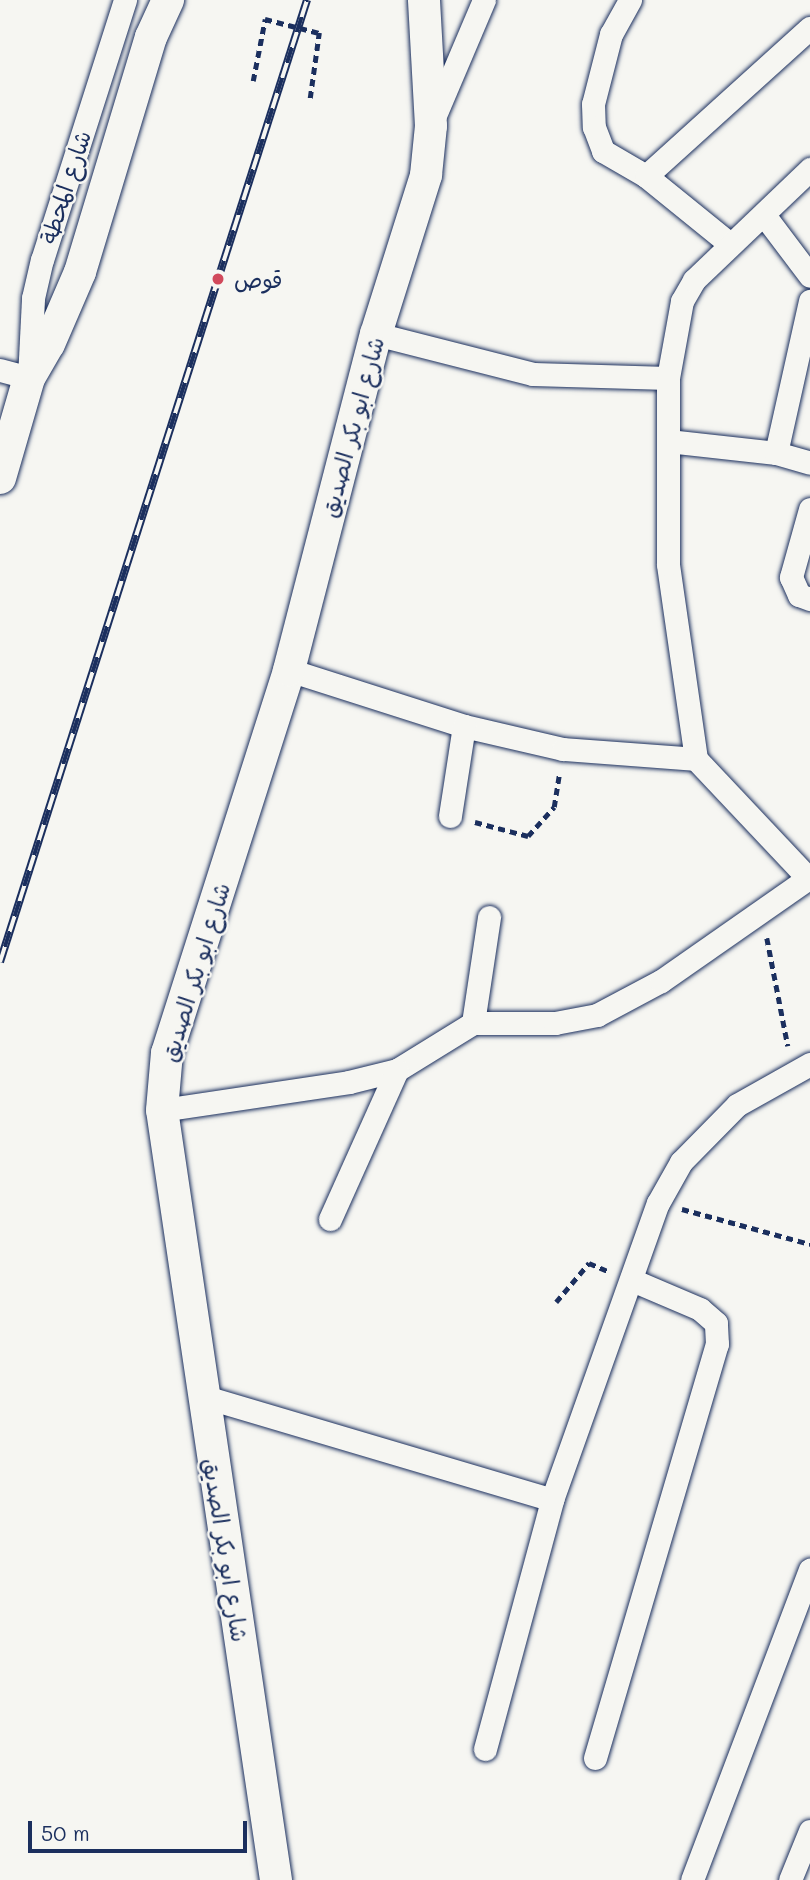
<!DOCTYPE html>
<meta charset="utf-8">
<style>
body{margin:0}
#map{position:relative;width:810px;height:1880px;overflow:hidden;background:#f6f6f2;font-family:Mali,"Playpen Sans Arabic",sans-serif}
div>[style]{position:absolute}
.path>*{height:4.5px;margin-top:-2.25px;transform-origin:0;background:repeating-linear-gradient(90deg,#1b2f5e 0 7px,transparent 0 12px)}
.roads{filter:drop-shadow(0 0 2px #1b2f5e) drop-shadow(0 0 2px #1b2f5e)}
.street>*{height:23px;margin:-11.5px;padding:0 11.5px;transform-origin:11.5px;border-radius:11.5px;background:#f6f6f2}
.secondary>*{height:32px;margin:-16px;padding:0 16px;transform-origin:16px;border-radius:16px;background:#f6f6f2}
.rail>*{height:8px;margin-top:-4px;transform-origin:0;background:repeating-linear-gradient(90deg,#f6f6f2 0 16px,#1b2f5e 0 32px);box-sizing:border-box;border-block:2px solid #1b2f5e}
.path-bridge>*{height:4.5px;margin-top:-2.25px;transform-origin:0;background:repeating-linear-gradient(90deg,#1b2f5e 0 7px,transparent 0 12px)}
.dots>*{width:19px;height:19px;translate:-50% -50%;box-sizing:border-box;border:4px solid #f6f6f2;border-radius:50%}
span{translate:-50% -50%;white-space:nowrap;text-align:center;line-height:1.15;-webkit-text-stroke:5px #f6f6f2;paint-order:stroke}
.street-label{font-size:23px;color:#1b2f5e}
.poi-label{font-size:23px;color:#1b2f5e}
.left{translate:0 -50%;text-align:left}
.scale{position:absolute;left:28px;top:1821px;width:219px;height:32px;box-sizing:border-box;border:4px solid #1b2f5e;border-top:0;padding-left:9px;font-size:21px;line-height:24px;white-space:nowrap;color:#1b2f5e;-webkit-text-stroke:5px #f6f6f2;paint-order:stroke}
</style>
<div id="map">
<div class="path">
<i style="left:253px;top:81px;width:63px;rotate:-79deg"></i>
<i style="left:310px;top:98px;width:66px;rotate:-82.1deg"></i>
<i style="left:475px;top:822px;width:55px;rotate:14.8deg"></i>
<i style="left:528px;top:836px;width:39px;rotate:-48deg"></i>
<i style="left:554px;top:807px;width:33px;rotate:-81deg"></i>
<i style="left:767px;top:938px;width:110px;rotate:79deg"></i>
<i style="left:682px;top:1209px;width:133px;rotate:15.3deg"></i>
<i style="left:556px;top:1302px;width:51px;rotate:-49.8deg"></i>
<i style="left:589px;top:1263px;width:21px;rotate:23deg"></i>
</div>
<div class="roads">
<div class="street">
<i style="left:630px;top:0;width:39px;rotate:119deg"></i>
<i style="left:611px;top:34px;width:72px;rotate:104.4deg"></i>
<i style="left:593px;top:104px;width:23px;rotate:88deg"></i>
<i style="left:594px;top:127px;width:26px;rotate:69deg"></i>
<i style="left:603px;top:151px;width:50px;rotate:30.2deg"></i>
<i style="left:646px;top:176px;width:108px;rotate:39deg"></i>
<i style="left:433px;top:120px;width:130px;rotate:-67deg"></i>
<i style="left:646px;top:176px;width:221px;rotate:-42.1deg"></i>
<i style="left:764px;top:215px;width:76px;rotate:53deg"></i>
<i style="left:376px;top:334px;width:162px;rotate:14.3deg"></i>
<i style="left:533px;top:374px;width:135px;rotate:1.7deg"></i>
<i style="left:0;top:370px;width:30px;rotate:15deg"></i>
<i style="left:29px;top:378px;width:80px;rotate:-87.1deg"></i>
<i style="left:33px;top:298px;width:39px;rotate:-77deg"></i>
<i style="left:42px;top:260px;width:273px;rotate:-72.3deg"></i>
<i style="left:668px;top:441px;width:109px;rotate:6.3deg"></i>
<i style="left:776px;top:453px;width:35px;rotate:16deg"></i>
<i style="left:776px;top:453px;width:156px;rotate:-77.4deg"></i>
<i style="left:810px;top:509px;width:71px;rotate:105.6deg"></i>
<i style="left:791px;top:577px;width:20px;rotate:66deg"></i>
<i style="left:799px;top:595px;width:12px;rotate:20deg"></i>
<i style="left:289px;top:670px;width:184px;rotate:17.7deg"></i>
<i style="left:464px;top:726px;width:102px;rotate:13.1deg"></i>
<i style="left:563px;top:749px;width:133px;rotate:4.3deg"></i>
<i style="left:450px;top:816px;width:91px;rotate:-81.2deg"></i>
<i style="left:808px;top:878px;width:163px;rotate:-133.3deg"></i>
<i style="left:696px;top:759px;width:197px;rotate:-98.2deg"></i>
<i style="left:668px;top:564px;width:186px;rotate:-90deg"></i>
<i style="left:668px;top:378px;width:78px;rotate:-79.7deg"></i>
<i style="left:682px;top:301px;width:24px;rotate:-60deg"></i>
<i style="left:694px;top:280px;width:161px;rotate:-43.7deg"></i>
<i style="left:473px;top:1023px;width:107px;rotate:-81.4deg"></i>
<i style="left:162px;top:1110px;width:189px;rotate:-8.5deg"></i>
<i style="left:349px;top:1082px;width:49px;rotate:-14deg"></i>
<i style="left:397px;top:1070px;width:89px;rotate:-31.7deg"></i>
<i style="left:473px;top:1023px;width:82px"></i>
<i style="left:555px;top:1023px;width:43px;rotate:-10.8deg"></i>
<i style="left:597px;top:1015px;width:72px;rotate:-28deg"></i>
<i style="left:661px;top:981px;width:182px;rotate:-34.9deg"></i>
<i style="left:330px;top:1219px;width:163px;rotate:-65.8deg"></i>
<i style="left:202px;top:1396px;width:365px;rotate:16.5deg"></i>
<i style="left:485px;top:1749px;width:258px;rotate:-74.9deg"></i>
<i style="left:552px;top:1500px;width:315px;rotate:-70.4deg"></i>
<i style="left:658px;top:1203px;width:47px;rotate:-60.7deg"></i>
<i style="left:681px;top:1162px;width:80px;rotate:-45.5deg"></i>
<i style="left:737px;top:1105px;width:84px;rotate:-29.3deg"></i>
<i style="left:595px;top:1758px;width:432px;rotate:-73.6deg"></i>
<i style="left:717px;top:1344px;width:21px;rotate:-93deg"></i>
<i style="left:716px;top:1323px;width:21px;rotate:-139deg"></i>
<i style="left:700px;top:1309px;width:74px;rotate:-156.9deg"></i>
<i style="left:692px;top:1880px;width:332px;rotate:-69.2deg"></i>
<i style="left:790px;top:1880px;width:53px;rotate:-67.8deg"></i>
</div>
<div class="secondary">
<i style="left:0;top:478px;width:104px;rotate:-73.8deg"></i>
<i style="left:29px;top:378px;width:39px;rotate:-60deg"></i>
<i style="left:49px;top:344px;width:78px;rotate:-66.7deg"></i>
<i style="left:80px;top:272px;width:245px;rotate:-73.2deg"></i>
<i style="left:151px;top:37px;width:41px;rotate:-65.3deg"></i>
<i style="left:276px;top:1880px;width:778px;rotate:-98.42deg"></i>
<i style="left:162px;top:1110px;width:57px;rotate:-85deg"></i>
<i style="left:167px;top:1053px;width:402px;rotate:-72.3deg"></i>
<i style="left:289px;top:670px;width:347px;rotate:-75.5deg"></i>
<i style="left:376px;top:334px;width:167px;rotate:-72.5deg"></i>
<i style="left:426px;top:175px;width:49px;rotate:-84.2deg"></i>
<i style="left:431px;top:126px;width:126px;rotate:-93.2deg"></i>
</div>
</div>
<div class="rail">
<i style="left:0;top:962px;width:1010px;rotate:-72.3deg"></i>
</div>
<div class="path-bridge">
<i style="left:265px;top:19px;width:56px;rotate:14.5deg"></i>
</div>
<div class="dots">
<i style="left:218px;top:279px;background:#d1495b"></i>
</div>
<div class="street-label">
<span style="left:65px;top:187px;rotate:-72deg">شارع المحطة</span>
<span style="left:352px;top:427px;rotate:-75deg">شارع ابو بكر الصديق</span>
<span style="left:195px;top:972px;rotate:-73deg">شارع ابو بكر الصديق</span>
<span style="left:226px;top:1550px;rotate:81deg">شارع ابو بكر الصديق</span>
</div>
<div class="poi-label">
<span class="left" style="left:234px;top:279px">قوص</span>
</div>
<div class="scale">50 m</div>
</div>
